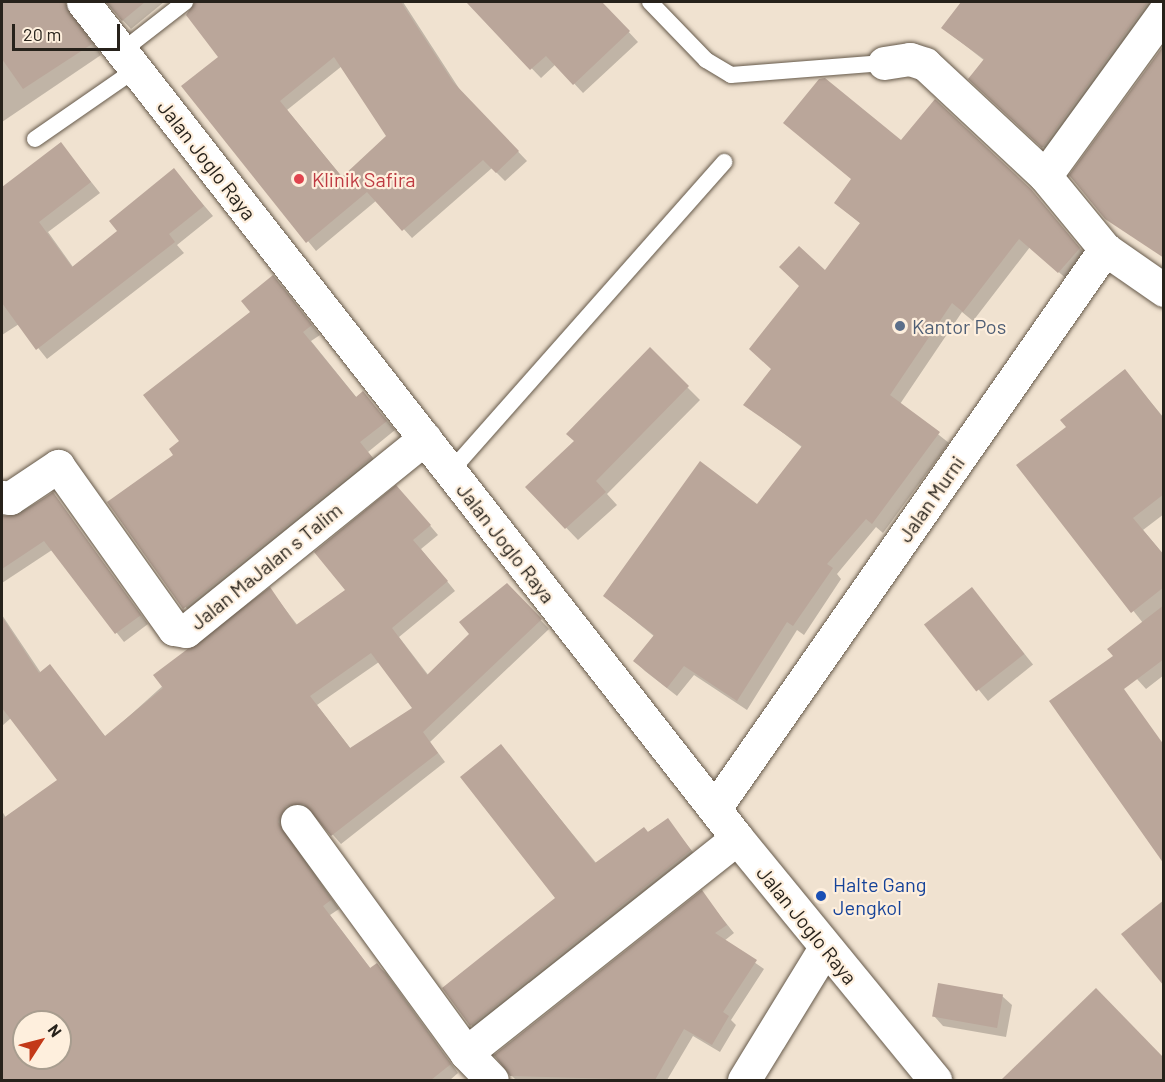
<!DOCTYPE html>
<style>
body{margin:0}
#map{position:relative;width:1165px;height:1082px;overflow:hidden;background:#f0e2d0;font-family:Barlow,sans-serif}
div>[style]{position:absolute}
.shadow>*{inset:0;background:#0003;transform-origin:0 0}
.building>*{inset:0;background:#baa69a;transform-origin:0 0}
.roads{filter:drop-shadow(0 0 2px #65594a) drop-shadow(0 0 2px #65594a)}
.service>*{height:16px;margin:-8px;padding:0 8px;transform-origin:8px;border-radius:8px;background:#fff}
.minor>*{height:33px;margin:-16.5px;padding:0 16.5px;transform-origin:16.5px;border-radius:16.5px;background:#fff}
.tertiary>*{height:33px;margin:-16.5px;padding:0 16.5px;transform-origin:16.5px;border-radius:16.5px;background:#fff}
.secondary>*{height:33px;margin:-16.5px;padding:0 16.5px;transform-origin:16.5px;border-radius:16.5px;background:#fff}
.dots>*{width:16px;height:16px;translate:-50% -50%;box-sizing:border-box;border:3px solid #feefdd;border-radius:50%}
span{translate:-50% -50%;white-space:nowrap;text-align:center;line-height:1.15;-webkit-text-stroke:4.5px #feefdd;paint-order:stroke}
.street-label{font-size:20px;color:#27221b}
.health-label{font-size:20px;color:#be3a42}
.left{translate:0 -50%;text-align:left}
.service-label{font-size:20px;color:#4e5e75}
.transit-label{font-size:20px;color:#164399}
.frame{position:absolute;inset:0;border:3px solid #27221b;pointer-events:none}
.north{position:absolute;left:12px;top:1010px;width:60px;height:60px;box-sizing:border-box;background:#feefdd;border:2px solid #a89d8f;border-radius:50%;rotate:54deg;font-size:16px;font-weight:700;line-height:24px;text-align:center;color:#27221b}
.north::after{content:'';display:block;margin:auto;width:21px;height:27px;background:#c33918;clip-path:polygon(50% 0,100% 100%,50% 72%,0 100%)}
.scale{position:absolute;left:12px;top:24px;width:108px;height:27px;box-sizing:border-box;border:3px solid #27221b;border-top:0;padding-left:8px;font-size:18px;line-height:21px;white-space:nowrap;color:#27221b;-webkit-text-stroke:4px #feefdd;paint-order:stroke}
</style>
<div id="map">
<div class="shadow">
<i style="clip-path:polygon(2px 2px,54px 2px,75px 13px,101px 55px,2px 122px)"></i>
<i style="clip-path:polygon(106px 2px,164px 2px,131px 29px)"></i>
<i style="clip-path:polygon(evenodd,196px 2px,403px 2px,462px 93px,527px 161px,505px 181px,492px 168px,412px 238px,377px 200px,316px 251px,183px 86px,220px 57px,196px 2px,342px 66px,388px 136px,343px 178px,287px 110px,342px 66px)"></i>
<i style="clip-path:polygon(601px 2px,638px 42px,583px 93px,556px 64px,541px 78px,469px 3px)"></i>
<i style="clip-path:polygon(963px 2px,1051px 2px,1058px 7px,1061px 2px,1164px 2px,1052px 155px,979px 87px,985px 61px,943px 28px)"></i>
<i style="clip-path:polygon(785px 123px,902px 142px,1030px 190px,1089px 259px,1069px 281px,1030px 247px,973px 321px,962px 312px,900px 404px,949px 443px,883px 533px,876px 527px,837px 574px,841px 579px,804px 635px,797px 630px,747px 710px,694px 675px,677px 696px,645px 671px,635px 661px,655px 637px,605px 596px,758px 506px,803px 448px,745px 404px,772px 369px,825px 272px,861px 224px,836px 203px,853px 180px)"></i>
<i style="clip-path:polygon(61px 144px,100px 193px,48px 232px,73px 267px,119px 231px,174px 170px,213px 216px,177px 245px,184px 253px,47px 359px,19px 324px,2px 335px,2px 189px)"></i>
<i style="clip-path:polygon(282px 286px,320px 335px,311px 341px,357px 398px,363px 393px,395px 430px,368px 452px,380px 466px,193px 617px,109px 503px,175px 455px,252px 312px)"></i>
<i style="clip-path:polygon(650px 350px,700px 400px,607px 494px,617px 505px,578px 540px,527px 487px,576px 441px)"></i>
<i style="clip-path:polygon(1125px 371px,1164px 418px,1164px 514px,1143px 530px,1164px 555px,1164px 675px,1146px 689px,1137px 679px,1143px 623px,1018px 465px,1068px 427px)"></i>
<i style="clip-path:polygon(53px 494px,148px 624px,124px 642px,52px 550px,2px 583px,2px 515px,8px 518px)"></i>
<i style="clip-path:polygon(evenodd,405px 496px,438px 535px,421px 549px,455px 591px,399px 637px,429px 676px,516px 594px,549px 629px,430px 742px,445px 762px,341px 844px,313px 812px,286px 832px,339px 909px,330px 915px,371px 969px,377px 965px,386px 973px,458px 1073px,450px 1080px,2px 1080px,2px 811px,6px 818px,59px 781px,11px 718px,2px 726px,2px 615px,41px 673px,106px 737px,270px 589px,298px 626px,348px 590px,405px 496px,379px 662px,414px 708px,351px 749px,317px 705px,379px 662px,405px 496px,24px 1022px,60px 1022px,60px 1058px,24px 1058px,24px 1022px)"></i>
<i style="left:972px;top:589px;width:97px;height:58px;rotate:51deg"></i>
<i style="clip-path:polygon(501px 746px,597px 864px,667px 820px,701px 862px,481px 1036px,471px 1025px,557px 898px)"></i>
<i style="clip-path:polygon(701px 892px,734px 933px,724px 941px,764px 969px,731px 1020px,736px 1025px,720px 1052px,693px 1036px,667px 1080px,516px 1080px,511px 1075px)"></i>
<i style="clip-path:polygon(1002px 996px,1012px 1005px,1006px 1037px,943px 1026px,934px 1016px)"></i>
<i style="clip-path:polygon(1164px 1059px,1164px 1080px,1013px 1080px,1008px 1075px)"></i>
</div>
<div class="building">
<i style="clip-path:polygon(2px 2px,65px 2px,92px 44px,23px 89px,2px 59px)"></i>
<i style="clip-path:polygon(106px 2px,145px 2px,122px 21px)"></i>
<i style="clip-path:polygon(evenodd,195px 2px,401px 2px,453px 82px,519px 151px,496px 173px,483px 160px,402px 231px,367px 192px,306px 243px,181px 86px,218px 57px,186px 15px,195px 2px,334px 57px,386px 136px,342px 177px,280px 101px,334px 57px)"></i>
<i style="clip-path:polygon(466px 2px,602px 2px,630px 31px,573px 85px,546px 56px,530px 70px)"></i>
<i style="clip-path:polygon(961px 2px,1148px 2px,1042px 148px,968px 79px,984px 59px,941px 28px)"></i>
<i style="clip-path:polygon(1164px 45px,1164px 258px,1105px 219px,1069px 175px)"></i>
<i style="clip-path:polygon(825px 78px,901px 140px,935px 99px,1031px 189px,1080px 248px,1058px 273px,1019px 239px,963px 312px,952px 303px,890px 395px,940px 432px,872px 524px,866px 519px,827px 564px,833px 568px,793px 626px,787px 622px,737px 701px,684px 666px,667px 688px,633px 661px,654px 635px,603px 596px,700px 461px,757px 504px,802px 446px,743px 405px,771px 369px,749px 349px,799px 286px,779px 267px,799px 246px,825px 270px,860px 223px,834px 203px,851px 179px,783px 123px,819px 79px)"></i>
<i style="clip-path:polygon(61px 142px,91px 182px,39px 222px,72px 267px,117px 231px,109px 221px,174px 168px,204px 206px,169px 234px,175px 242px,36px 350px,2px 303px,2px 187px)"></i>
<i style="clip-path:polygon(273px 275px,312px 325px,303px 332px,356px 397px,363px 391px,387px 421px,360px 442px,372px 457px,183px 609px,107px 502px,173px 455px,169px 449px,179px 441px,143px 395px,250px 312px,241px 301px)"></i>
<i style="clip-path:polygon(650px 347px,689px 386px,596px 481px,606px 492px,565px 529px,525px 487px,574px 441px,566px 434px)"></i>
<i style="clip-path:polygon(1125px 369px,1164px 419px,1164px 494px,1133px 518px,1164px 555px,1164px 587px,1131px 613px,1016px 465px,1066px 427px,1060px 420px)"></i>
<i style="clip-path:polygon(evenodd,396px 485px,431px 525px,413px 540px,448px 581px,392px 628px,427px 675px,469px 634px,459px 622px,507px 583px,542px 619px,423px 732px,438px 753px,331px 836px,304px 804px,286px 806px,278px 822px,331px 900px,323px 906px,370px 968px,377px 963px,451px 1064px,431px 1080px,2px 1080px,2px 819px,57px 780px,2px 708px,2px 617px,39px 673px,50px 664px,105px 736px,163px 688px,153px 675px,270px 587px,296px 625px,345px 590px,314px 552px,396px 485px,371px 653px,412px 708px,350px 748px,310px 696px,371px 653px,396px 485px,24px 1022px,60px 1022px,60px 1058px,24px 1058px,24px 1022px)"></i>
<i style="clip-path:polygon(53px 492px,141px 615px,115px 634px,44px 541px,2px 569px,2px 516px,20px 514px)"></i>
<i style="left:972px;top:587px;width:85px;height:61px;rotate:52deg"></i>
<i style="clip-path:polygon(1164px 605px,1164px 659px,1124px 689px,1164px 745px,1164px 864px,1049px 701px,1113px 656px,1107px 649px)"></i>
<i style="clip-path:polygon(501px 744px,595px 863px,644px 827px,648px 832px,668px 818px,691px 850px,470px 1026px,442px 988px,555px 898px,460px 777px)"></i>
<i style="clip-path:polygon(702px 890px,727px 925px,715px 933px,757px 960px,723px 1012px,729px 1016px,712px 1045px,684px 1029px,655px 1080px,510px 1076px,494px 1055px)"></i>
<i style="clip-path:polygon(1164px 900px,1164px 986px,1121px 934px)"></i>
<i style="left:938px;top:983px;width:66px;height:34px;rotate:10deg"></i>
<i style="clip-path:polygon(1096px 988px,1164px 1058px,1164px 1080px,1001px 1080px)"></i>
</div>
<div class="roads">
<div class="service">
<i style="left:650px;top:2px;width:81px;rotate:46deg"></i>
<i style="left:706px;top:60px;width:29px;rotate:31deg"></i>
<i style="left:731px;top:75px;width:153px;rotate:-4.5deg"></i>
<i style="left:122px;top:51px;width:80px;rotate:-37.9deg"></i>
<i style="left:35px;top:139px;width:123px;rotate:-34.7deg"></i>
<i style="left:450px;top:472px;width:414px;rotate:-48.5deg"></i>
</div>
<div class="minor">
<i style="left:884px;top:63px;width:26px;rotate:-9deg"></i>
<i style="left:910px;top:59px;width:16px;rotate:18deg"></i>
<i style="left:925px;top:64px;width:164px;rotate:43deg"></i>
<i style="left:1045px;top:176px;width:94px;rotate:50.6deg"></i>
<i style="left:1045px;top:176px;width:203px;rotate:-54deg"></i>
<i style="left:2px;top:497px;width:8px;rotate:7deg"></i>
<i style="left:10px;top:498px;width:58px;rotate:-33.7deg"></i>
<i style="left:58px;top:466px;width:200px;rotate:54.6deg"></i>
<i style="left:174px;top:629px;width:12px;rotate:9deg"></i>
<i style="left:186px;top:631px;width:307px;rotate:-38.9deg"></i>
<i style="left:297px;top:821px;width:287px;rotate:53.9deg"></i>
<i style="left:466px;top:1053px;width:37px;rotate:46deg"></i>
<i style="left:466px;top:1053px;width:346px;rotate:-38.4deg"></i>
</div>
<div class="tertiary">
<i style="left:715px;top:808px;width:682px;rotate:-55.1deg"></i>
<i style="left:1105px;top:249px;width:72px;rotate:34.8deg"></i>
<i style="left:744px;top:1080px;width:155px;rotate:-58.5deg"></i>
</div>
<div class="secondary">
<i style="left:83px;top:2px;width:1061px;rotate:51.96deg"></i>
<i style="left:737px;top:838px;width:313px;rotate:50.7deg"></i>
</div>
</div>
<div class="dots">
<i style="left:299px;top:179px;background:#e0444e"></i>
<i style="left:900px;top:326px;background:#5c6f8a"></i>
<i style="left:821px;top:896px;background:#1a4fb4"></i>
</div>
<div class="street-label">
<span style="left:207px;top:160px;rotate:52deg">Jalan Joglo Raya</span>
<span style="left:931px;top:499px;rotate:-55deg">Jalan Murni</span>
<span style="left:506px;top:543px;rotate:52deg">Jalan Joglo Raya</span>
<span style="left:266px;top:566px;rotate:-39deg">Jalan MaJalan s Talim</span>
<span style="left:807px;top:925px;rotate:51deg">Jalan Joglo Raya</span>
</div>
<div class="health-label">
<span class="left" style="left:312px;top:179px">Klinik Safira</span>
</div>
<div class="service-label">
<span class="left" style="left:912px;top:326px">Kantor Pos</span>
</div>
<div class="transit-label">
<span class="left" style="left:833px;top:896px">Halte Gang<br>Jengkol</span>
</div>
<div class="frame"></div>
<div class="north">N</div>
<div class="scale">20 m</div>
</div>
